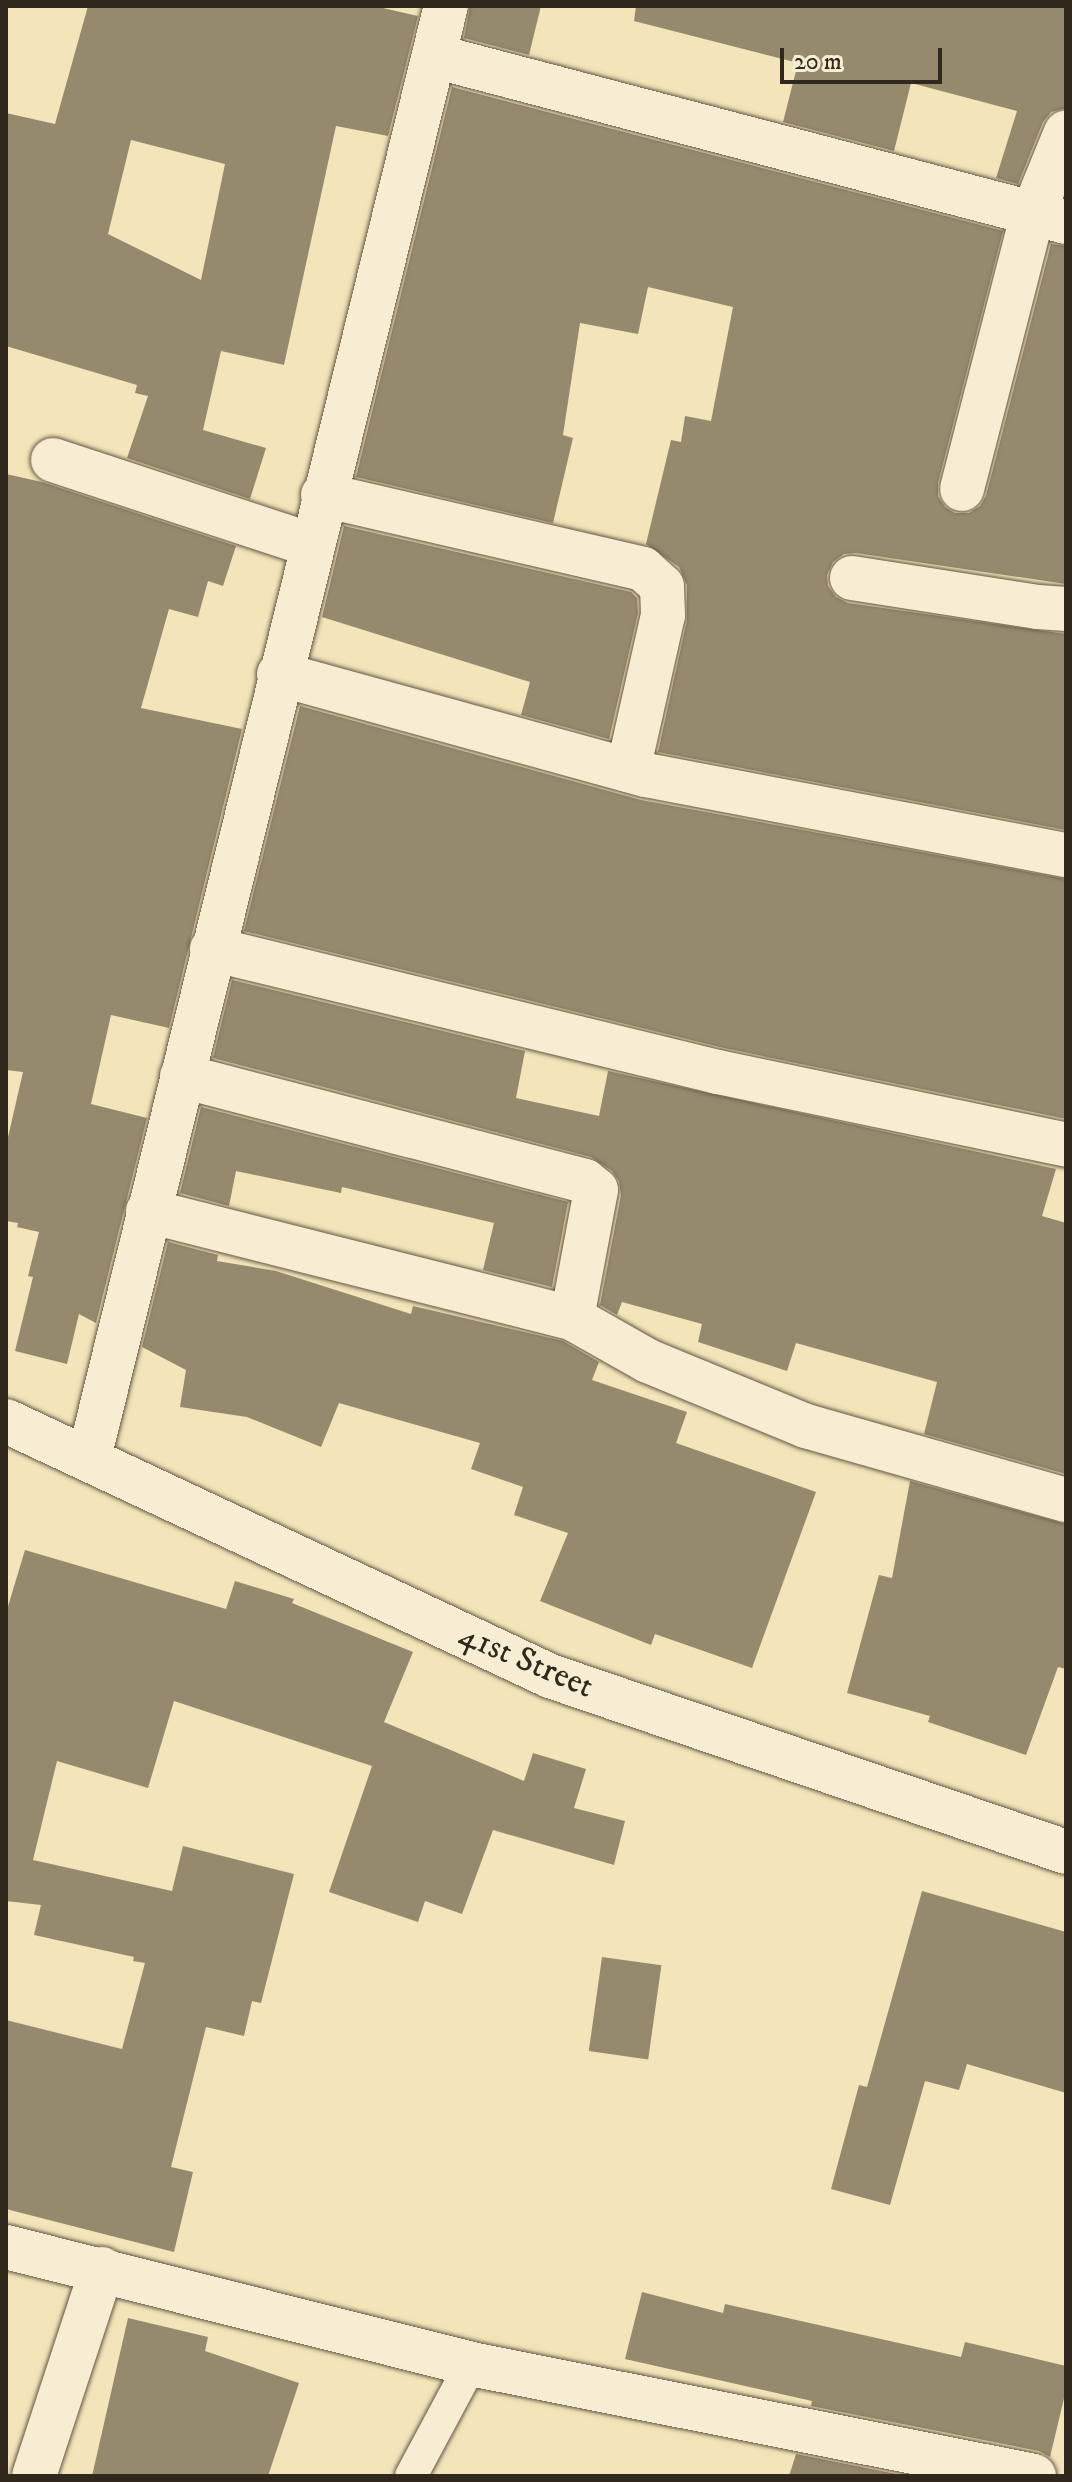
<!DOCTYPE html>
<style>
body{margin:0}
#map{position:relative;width:1072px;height:2482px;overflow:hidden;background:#f3e4b9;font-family:"IM FELL DW Pica",serif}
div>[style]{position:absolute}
.building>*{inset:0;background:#968a6e;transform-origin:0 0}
.roads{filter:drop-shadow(0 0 2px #625744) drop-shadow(0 0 2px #625744)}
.lane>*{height:32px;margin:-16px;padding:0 16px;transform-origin:16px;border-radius:16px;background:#f7edd2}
.street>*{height:44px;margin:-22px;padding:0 22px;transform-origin:22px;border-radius:22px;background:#f7edd2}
.secondary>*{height:44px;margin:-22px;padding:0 22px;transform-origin:22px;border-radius:22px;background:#f7edd2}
span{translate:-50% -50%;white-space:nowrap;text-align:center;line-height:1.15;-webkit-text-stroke:8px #f7edd2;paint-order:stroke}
.street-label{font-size:34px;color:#31281d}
.frame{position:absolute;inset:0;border:8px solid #31281d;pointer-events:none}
.scale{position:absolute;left:780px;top:48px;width:162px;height:36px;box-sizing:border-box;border:4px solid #31281d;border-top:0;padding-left:10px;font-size:24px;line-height:28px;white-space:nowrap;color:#31281d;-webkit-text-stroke:6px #f7edd2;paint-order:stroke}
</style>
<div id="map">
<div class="building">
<i style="clip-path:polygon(evenodd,88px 6px,374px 6px,418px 16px,388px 136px,336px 126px,284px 365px,221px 351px,203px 430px,266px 448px,250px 499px,127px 458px,148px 396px,135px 393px,137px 385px,6px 346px,6px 113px,55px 124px,88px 6px,131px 140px,225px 164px,201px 280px,108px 234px,131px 140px)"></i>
<i style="clip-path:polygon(470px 6px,541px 6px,529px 55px,464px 38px)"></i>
<i style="clip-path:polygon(636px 6px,1066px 6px,1066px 108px,1051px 112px,1043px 122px,1018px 184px,996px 178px,1017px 111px,911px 83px,894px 151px,783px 122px,798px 63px,634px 21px)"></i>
<i style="clip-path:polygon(452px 87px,1003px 231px,938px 483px,938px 496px,945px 507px,955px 513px,969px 513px,980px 506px,986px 496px,1051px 244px,1066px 246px,1066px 584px,856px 553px,844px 554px,833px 562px,827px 575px,828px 586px,836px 597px,848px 603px,1066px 634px,1066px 830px,658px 752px,687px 620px,687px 585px,679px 567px,646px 544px,671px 440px,681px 442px,685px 416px,711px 421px,733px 307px,648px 287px,638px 334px,580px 323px,563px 435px,573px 438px,553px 523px,356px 477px)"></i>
<i style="clip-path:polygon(6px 474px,42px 482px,236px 546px,223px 586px,208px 581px,198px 617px,169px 609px,141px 708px,242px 729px,169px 1028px,111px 1015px,91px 1104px,147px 1118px,96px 1323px,79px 1314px,67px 1364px,15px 1351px,33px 1277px,28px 1276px,39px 1232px,17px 1227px,18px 1223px,6px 1221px,6px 1146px,23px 1072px,6px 1070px)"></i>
<i style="clip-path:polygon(344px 526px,631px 592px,637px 598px,638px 613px,609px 739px,521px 715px,530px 682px,322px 617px)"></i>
<i style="clip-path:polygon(300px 706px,641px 800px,1066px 879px,1066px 1119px,724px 1048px,244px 931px)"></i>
<i style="clip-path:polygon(232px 980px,525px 1051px,516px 1098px,599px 1116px,608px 1071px,1056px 1169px,1042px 1216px,1066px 1223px,1066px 1474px,924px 1434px,937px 1382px,796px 1343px,787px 1371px,698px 1342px,702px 1324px,622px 1302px,617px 1315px,600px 1305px,621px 1195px,619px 1181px,612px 1171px,591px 1157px,213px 1058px)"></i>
<i style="clip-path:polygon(201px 1107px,568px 1202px,552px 1287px,483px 1270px,494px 1223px,342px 1187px,341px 1193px,236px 1171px,229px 1206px,180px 1193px)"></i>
<i style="clip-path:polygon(168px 1242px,218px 1255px,217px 1261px,276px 1271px,411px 1314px,413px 1306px,563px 1341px,599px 1362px,592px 1380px,687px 1412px,676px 1443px,816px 1492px,752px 1668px,655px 1634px,651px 1645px,540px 1601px,568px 1533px,514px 1515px,523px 1487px,471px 1469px,480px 1443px,339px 1403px,321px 1447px,247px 1417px,180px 1407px,186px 1370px,142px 1347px)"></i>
<i style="clip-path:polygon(910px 1481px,1066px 1524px,1066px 1669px,1058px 1667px,1026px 1755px,928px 1722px,930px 1716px,847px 1693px,879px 1575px,892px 1578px)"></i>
<i style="clip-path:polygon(25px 1550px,226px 1609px,235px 1581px,294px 1599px,292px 1603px,413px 1652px,384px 1722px,524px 1781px,533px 1753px,586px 1769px,574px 1808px,625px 1821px,614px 1865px,493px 1830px,462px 1914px,425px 1901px,418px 1922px,329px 1892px,372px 1766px,174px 1701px,148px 1788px,57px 1761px,33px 1860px,172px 1891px,183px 1846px,294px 1874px,261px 2003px,252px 2001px,244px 2036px,206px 2027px,171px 2167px,193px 2172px,174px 2252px,6px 2209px,6px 2020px,122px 2049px,145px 1963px,133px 1961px,134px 1957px,34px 1935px,41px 1905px,6px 1901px,6px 1613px)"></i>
<i style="clip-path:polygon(922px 1891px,1066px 1932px,1066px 2093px,967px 2064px,959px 2090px,925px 2081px,890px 2205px,831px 2189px,859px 2085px,867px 2087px)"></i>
<i style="left:602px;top:1957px;width:60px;height:95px;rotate:8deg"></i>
<i style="clip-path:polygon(642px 2292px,723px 2313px,725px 2304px,961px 2357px,965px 2342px,1066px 2366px,1066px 2390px,1050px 2457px,1039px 2451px,811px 2406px,812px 2401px,625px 2359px)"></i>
<i style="clip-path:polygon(128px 2318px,208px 2337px,205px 2351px,299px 2383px,268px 2476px,92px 2476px)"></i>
<i style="clip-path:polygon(796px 2454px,906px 2476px,789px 2476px)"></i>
</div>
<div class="roads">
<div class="lane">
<i style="left:411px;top:2476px;width:127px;rotate:-61.8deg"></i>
</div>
<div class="street">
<i style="left:434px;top:56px;width:653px;rotate:14.72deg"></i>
<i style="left:53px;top:460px;width:272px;rotate:18.2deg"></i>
<i style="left:962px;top:489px;width:285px;rotate:-75.6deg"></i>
<i style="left:1033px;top:213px;width:87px;rotate:-67.8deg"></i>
<i style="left:323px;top:495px;width:328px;rotate:13deg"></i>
<i style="left:643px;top:569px;width:25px;rotate:42deg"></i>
<i style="left:662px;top:586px;width:29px;rotate:88deg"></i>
<i style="left:663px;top:615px;width:159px;rotate:102.7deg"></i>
<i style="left:852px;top:578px;width:188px;rotate:8.9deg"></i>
<i style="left:1038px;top:607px;width:28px;rotate:4deg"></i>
<i style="left:279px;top:674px;width:381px;rotate:15.4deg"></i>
<i style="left:646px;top:775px;width:428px;rotate:10.8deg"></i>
<i style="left:212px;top:949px;width:521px;rotate:13.66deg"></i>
<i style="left:718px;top:1072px;width:356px;rotate:11.8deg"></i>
<i style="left:182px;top:1076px;width:416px;rotate:14.6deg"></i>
<i style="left:585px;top:1181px;width:14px;rotate:39deg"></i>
<i style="left:596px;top:1190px;width:130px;rotate:100.6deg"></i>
<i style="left:148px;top:1211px;width:437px;rotate:14.2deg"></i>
<i style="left:572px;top:1318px;width:87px;rotate:29.5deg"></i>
<i style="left:648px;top:1361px;width:171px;rotate:22.4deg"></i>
<i style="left:806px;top:1426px;width:270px;rotate:15.9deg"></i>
<i style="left:89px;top:1458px;width:1495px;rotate:-76.19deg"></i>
<i style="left:6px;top:2247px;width:479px;rotate:14.1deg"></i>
<i style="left:471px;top:2364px;width:574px;rotate:11.25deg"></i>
<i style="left:34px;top:2476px;width:218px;rotate:-71.8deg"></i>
</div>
<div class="secondary">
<i style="left:6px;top:1421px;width:601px;rotate:25.11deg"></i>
<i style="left:550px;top:1676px;width:545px;rotate:18.83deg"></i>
</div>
</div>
<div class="street-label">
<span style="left:526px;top:1661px;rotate:23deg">41st Street</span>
</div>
<div class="frame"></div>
<div class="scale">20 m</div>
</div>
